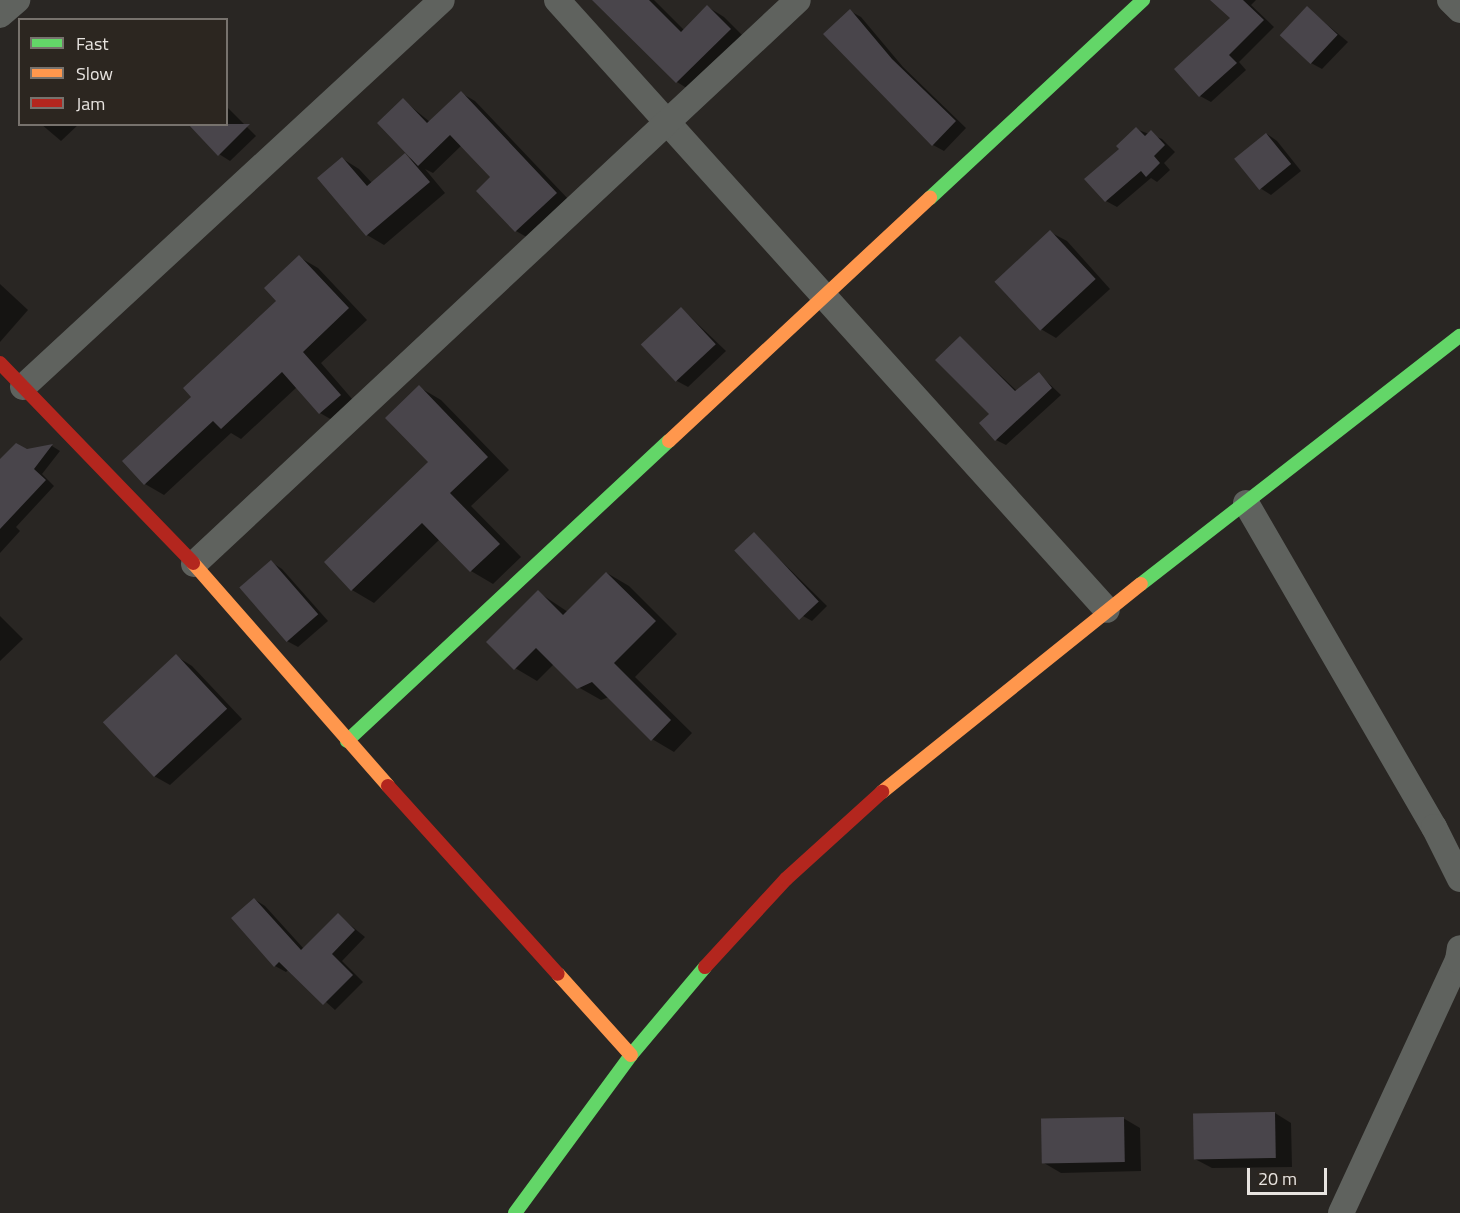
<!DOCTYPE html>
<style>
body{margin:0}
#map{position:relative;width:1460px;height:1213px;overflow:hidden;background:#292623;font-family:"Titillium Web",sans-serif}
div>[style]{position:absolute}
.shadow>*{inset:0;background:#0007}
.building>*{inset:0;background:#49454b;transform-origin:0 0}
.street>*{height:26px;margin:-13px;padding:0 13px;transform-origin:13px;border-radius:13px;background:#5f625e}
.fast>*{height:14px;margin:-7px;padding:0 7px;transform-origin:7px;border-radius:7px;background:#63d668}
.slow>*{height:14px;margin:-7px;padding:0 7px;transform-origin:7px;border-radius:7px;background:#ff974d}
.jam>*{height:14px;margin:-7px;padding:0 7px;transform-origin:7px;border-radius:7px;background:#b3261e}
span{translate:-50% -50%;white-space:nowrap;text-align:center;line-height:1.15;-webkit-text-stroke:4.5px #2c2620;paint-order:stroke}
.legend{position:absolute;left:18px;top:18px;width:210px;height:108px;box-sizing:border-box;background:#2c2620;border:2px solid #77726d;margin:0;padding:8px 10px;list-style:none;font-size:18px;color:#e8e4e0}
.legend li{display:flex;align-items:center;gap:12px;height:30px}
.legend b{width:30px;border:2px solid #77726d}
.scale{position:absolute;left:1247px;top:1168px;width:80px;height:27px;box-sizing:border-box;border:3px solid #e8e4e0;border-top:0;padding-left:8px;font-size:18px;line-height:21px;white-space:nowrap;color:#e8e4e0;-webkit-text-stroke:4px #2c2620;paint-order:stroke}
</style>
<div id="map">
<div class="shadow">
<i style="clip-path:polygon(594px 0,654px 0,685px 31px,708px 7px,724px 17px,746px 39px,693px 92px,677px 82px)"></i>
<i style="clip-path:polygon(1212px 0,1256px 0,1251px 5px,1274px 27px,1239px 62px,1246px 70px,1211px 102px,1200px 96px,1232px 18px)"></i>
<i style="clip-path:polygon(1307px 8px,1348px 42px,1322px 69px,1311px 63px)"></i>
<i style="clip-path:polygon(850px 11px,861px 17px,903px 67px,966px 128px,944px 151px,933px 145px)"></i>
<i style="clip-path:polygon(461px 93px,475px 101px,570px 201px,530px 239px,516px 231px,492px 177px,462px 145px,433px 173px,425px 169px,445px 193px,384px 245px,367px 235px,343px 159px,359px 169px,372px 183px,405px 155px,413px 160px,403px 100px,430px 122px)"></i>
<i style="clip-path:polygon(226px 106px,256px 136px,230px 161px,219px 154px)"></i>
<i style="clip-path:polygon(41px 124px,79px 124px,61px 141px)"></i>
<i style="clip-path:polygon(1136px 129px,1162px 139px,1175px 152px,1164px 163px,1170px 170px,1157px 182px,1151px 178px,1117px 207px,1106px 201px,1121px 149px)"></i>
<i style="clip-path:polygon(1267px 134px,1277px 141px,1301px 171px,1271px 195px,1260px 188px)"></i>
<i style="clip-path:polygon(1050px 232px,1067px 241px,1110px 289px,1056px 338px,1039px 328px,996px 281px)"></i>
<i style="clip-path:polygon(299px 257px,318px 268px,367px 320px,321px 363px,359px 407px,339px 424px,320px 413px,297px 387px,241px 439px,231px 433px,164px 495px,145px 484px,193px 397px,278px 301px)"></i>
<i style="clip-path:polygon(0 284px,28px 310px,0 342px)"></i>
<i style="clip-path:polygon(682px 309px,726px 351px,688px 387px,677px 381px)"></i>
<i style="clip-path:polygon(960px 337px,1017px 391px,1039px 374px,1061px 395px,1006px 445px,996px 440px,991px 415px)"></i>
<i style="clip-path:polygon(419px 387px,441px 400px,509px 470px,471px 506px,521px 557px,493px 584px,471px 571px,440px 539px,374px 603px,352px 590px,326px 562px,430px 462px)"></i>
<i style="clip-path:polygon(52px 446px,60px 451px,42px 474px,54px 486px,16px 527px,20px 531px,0 553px,0 461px,26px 450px)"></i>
<i style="clip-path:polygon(754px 534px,827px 606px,812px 621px,803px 616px)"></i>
<i style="clip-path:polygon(271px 562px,282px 569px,328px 621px,298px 647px,287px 641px)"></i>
<i style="clip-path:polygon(607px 573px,629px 586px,677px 634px,635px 677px,692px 733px,674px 752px,652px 739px,609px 697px,601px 700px,578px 687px,554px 664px,537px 681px,515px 668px,538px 592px,568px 612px)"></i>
<i style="clip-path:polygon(0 616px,23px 639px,0 661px)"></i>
<i style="clip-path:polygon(176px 656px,192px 666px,242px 719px,170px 785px,154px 776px)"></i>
<i style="clip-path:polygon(254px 899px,265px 906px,304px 949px,338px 915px,365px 937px,342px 961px,363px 982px,335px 1010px,289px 969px,286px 972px,275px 966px)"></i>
<i style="clip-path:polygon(1275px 1113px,1291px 1123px,1292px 1167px,1212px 1168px,1195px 1159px)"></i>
<i style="clip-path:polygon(1123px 1118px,1140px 1128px,1141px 1171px,1061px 1173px,1044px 1163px)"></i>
</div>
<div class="building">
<i style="clip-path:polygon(592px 0,649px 0,681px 32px,707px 5px,731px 29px,676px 83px)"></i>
<i style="clip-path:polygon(1210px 0,1243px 0,1264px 20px,1229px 55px,1237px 63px,1199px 97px,1174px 69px,1230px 18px)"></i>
<i style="left:1307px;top:6px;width:42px;height:40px;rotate:43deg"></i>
<i style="clip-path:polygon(850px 9px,892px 59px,956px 121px,932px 146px,823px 34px)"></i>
<i style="clip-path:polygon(461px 91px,557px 193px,515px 232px,476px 191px,490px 177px,450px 135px,418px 166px,377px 123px,403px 98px,427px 123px)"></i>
<i style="clip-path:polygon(188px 124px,250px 124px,218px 156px)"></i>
<i style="clip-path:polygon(1136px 127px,1145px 136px,1151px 130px,1165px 145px,1154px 156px,1160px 163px,1146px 177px,1141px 171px,1105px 202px,1084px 179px,1119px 149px,1116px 146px)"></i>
<i style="left:1266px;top:133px;width:40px;height:41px;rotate:51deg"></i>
<i style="clip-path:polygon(405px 153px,430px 182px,366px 236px,317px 178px,342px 157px,367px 186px)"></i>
<i style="left:1050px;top:230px;width:67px;height:76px;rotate:47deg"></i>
<i style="clip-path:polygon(299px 255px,349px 308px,303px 352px,341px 395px,319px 414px,282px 372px,221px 429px,213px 421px,144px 485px,122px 461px,191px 397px,183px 388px,276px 301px,264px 288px)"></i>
<i style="left:681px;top:307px;width:51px;height:55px;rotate:47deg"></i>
<i style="clip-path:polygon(960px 336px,1015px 391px,1039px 372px,1052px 388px,995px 441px,979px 423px,989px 414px,935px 360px)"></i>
<i style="clip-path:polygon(419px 385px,488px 457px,450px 493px,500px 544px,470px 572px,422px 523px,351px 591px,324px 562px,428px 462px,385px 418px)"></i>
<i style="clip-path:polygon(16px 443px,27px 449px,53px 444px,34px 469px,46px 480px,0 529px,0 459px)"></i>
<i style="left:754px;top:532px;width:95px;height:27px;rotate:47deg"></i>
<i style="left:271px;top:560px;width:72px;height:42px;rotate:49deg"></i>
<i style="clip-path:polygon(606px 572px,656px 621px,614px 663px,671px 720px,651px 741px,592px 682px,577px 689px,536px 648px,514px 670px,486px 642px,538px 590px,563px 615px)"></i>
<i style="left:176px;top:654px;width:75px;height:100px;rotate:47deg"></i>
<i style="clip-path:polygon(254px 898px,301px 950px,338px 913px,355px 930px,332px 954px,353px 975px,323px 1005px,279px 962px,274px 967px,231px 918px)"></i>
<i style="left:1275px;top:1112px;width:46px;height:82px;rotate:89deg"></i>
<i style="left:1124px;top:1117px;width:45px;height:83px;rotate:89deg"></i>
</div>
<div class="street">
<i style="left:557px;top:0;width:821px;rotate:47.96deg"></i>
<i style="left:1450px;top:0;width:14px;rotate:45deg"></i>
<i style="left:0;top:15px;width:23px;rotate:-41deg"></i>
<i style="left:23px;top:387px;width:570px;rotate:-42.73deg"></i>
<i style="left:1246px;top:503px;width:375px;rotate:59.9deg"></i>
<i style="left:1434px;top:827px;width:58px;rotate:63.4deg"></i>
<i style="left:194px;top:564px;width:826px;rotate:-43.04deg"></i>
<i style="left:1341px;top:1213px;width:279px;rotate:-65.2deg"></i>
<i style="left:1458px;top:960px;width:12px;rotate:-81deg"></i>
</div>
<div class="fast">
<i style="left:930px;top:198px;width:291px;rotate:-42.9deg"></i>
<i style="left:1141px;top:584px;width:404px;rotate:-37.9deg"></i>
<i style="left:347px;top:741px;width:440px;rotate:-43deg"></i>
<i style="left:515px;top:1213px;width:196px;rotate:-53.7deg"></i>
<i style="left:631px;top:1055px;width:115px;rotate:-49.9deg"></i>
</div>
<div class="slow">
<i style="left:669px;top:441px;width:357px;rotate:-43deg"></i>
<i style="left:193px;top:563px;width:296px;rotate:48.8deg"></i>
<i style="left:882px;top:792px;width:332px;rotate:-38.8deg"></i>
<i style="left:558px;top:974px;width:109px;rotate:48deg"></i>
</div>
<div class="jam">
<i style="left:0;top:363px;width:278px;rotate:46deg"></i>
<i style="left:388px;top:786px;width:253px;rotate:47.9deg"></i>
<i style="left:705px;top:967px;width:120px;rotate:-47.4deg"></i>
<i style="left:786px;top:879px;width:130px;rotate:-42.2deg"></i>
</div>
<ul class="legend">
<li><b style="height:8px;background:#63d668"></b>Fast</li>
<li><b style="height:8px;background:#ff974d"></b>Slow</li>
<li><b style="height:8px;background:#b3261e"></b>Jam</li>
</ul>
<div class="scale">20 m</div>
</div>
